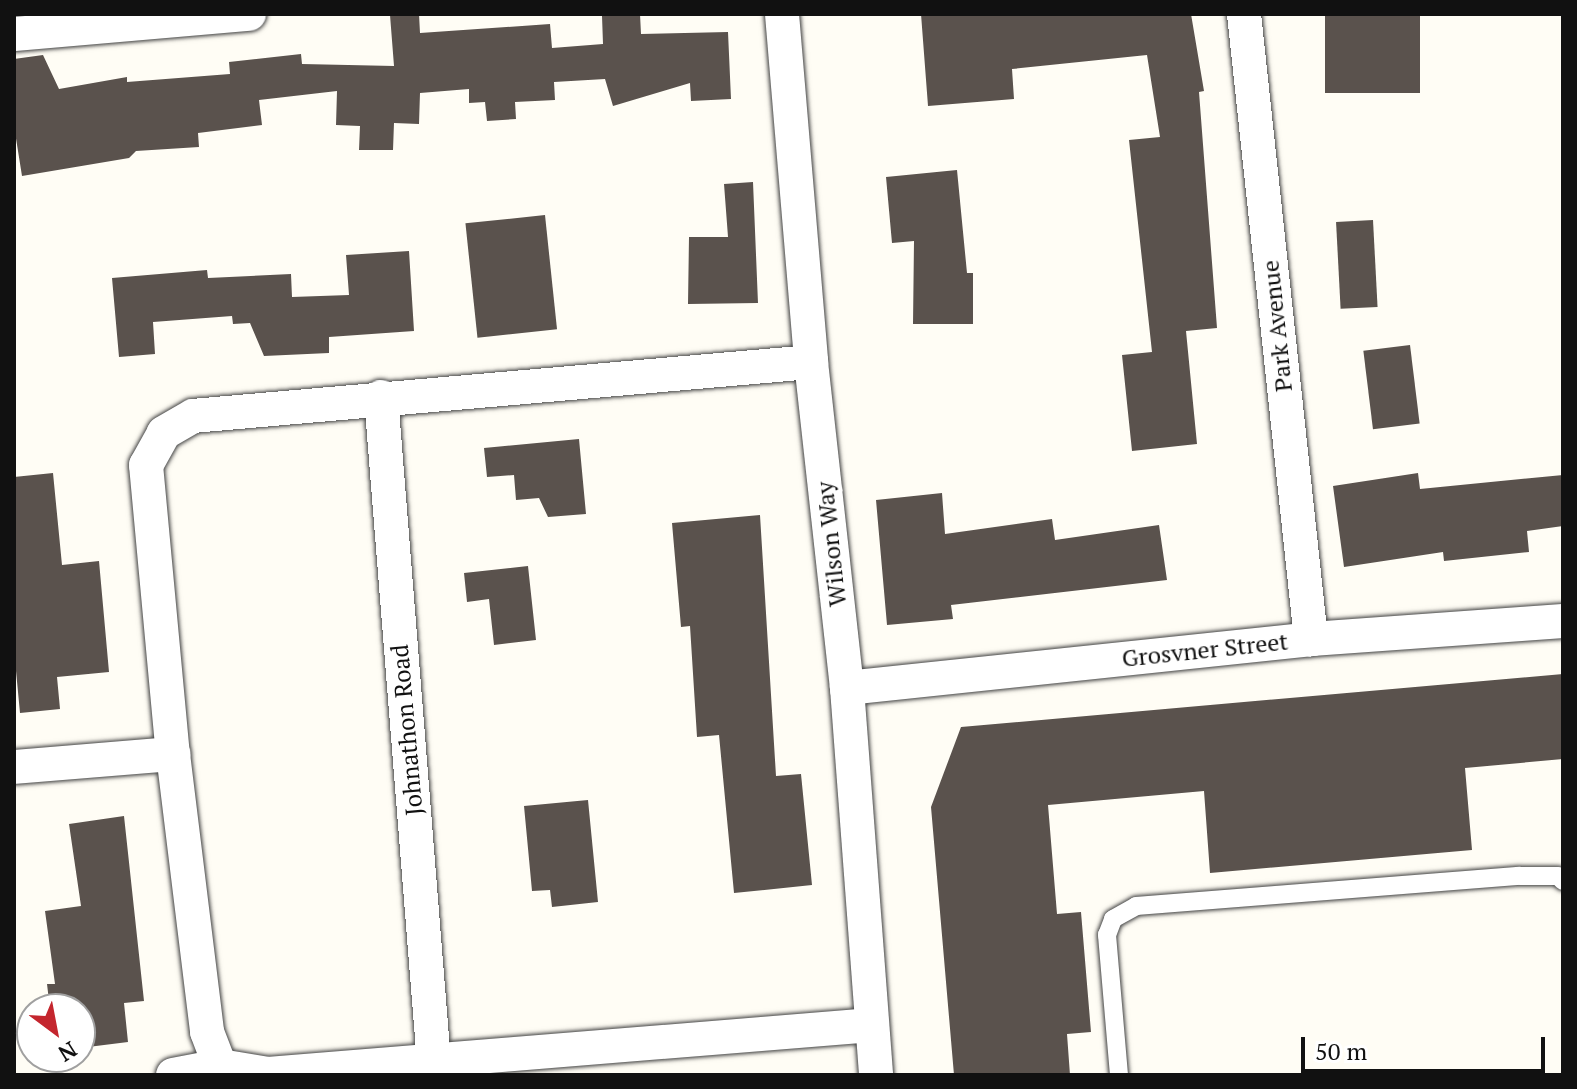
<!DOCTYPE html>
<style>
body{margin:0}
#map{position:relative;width:1577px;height:1089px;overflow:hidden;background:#fffdf5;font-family:"PT Serif",serif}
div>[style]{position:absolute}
.building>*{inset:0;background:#5a524d;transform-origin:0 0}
.roads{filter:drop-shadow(0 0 2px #444) drop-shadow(0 0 2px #444)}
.lane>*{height:18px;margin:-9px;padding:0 9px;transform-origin:9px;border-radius:9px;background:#fff}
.street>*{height:34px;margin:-17px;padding:0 17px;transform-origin:17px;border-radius:17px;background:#fff}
span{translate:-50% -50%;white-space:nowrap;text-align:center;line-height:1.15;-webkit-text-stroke:8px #fff;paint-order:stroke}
.street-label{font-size:24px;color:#111}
.frame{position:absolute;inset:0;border:16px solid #111;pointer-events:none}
.north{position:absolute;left:16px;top:993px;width:80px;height:80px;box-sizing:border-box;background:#fff;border:2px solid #a0a0a0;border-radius:50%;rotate:148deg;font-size:22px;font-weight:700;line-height:32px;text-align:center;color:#111}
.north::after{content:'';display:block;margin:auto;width:28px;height:36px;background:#c4262e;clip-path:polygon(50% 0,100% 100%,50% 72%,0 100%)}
.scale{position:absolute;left:1301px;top:1037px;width:244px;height:36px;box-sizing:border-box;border:4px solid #111;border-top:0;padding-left:10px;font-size:24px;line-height:28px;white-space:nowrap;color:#111;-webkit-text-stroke:6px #fff;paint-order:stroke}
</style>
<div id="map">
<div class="building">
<i style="clip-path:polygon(404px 14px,419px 14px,420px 33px,550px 24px,552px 48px,603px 44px,602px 16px,640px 14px,641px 34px,728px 32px,731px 99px,691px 101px,690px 83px,613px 106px,605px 79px,554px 82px,555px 100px,515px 102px,516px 119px,487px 121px,485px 102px,469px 103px,469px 89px,420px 93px,419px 124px,394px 123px,393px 150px,359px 150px,360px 126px,336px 125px,337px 91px,259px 100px,262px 125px,198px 133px,199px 147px,136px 151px,129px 158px,22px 176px,14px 126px,14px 59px,43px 55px,59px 89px,127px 77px,127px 82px,230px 74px,229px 62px,301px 54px,302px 64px,394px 66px,390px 15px)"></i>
<i style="clip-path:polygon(921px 14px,1191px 14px,1204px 91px,1199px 92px,1217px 328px,1186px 331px,1197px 444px,1132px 451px,1122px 355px,1152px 352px,1129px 140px,1160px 137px,1147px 55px,1012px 69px,1014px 99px,928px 106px)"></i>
<i style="left:1325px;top:14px;width:95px;height:79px"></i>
<i style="clip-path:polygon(957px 170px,967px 273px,973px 273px,973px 324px,913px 324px,914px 241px,892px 243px,886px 177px)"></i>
<i style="clip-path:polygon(753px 182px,758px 303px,688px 304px,689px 237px,728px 237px,724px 184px)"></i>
<i style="left:545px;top:215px;width:115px;height:80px;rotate:84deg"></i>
<i style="left:1373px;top:220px;width:87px;height:37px;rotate:87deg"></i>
<i style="clip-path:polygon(409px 251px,414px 331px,329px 337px,329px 353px,264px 356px,250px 323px,233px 324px,232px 316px,153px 322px,155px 354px,119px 357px,112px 278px,207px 270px,208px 278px,291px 274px,292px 297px,349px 295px,346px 255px)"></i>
<i style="left:1410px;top:345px;width:79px;height:47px;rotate:83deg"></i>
<i style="clip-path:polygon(579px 439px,586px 514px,548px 517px,539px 498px,516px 500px,514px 475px,487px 477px,484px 448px)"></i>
<i style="clip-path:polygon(53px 473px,62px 565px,99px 561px,109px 672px,57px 677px,60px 709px,20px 713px,14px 650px,14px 477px)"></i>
<i style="clip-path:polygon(1418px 473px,1420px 489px,1563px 475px,1563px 526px,1527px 531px,1529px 552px,1444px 561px,1443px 552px,1344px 567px,1333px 486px)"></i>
<i style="clip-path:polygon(942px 493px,945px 534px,1052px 519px,1055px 540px,1159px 525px,1167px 580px,951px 605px,953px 619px,887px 625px,876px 500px)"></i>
<i style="clip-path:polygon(760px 515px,776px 776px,801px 774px,812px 885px,734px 893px,719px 735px,697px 737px,690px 626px,681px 627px,672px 523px)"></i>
<i style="clip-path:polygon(528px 566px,536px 640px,494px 645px,489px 599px,467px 602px,464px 573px)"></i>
<i style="clip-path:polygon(1563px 674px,1563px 759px,1465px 768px,1472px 850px,1210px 873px,1204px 791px,1048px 805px,1057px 914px,1081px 912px,1091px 1032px,1067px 1034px,1070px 1075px,954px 1075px,931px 807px,961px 727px)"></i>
<i style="clip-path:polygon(588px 800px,598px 902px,552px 907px,550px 890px,532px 891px,524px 806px)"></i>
<i style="clip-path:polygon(124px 816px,144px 1001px,124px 1003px,128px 1042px,80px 1048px,80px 1009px,50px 1009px,47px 984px,55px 984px,45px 911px,81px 906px,69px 824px)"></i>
<i style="clip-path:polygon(32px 1016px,32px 1053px,30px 1053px,26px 1017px)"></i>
</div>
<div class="roads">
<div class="lane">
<i style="left:1119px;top:1075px;width:141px;rotate:-94.9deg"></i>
<i style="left:1107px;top:935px;width:17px;rotate:-69deg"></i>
<i style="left:1113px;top:919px;width:26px;rotate:-29deg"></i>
<i style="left:1136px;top:906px;width:385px;rotate:-4.5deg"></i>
<i style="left:1520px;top:876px;width:38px"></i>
<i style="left:1558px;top:876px;width:7px;rotate:45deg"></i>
</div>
<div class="street">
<i style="left:782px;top:14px;width:349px;rotate:85.2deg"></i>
<i style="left:811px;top:362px;width:328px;rotate:83.7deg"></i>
<i style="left:847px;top:688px;width:388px;rotate:85.7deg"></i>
<i style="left:1244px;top:14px;width:629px;rotate:83.88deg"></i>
<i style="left:14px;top:34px;width:236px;rotate:-4.9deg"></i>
<i style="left:811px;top:362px;width:620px;rotate:175.01deg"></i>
<i style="left:193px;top:416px;width:34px;rotate:150deg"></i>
<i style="left:164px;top:433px;width:37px;rotate:119deg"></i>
<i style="left:146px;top:465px;width:290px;rotate:84.7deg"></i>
<i style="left:173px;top:754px;width:280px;rotate:83deg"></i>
<i style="left:207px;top:1032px;width:36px;rotate:69deg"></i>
<i style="left:220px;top:1066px;width:49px;rotate:9.5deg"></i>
<i style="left:268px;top:1074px;width:606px;rotate:-4.64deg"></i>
<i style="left:381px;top:397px;width:668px;rotate:85.45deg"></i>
<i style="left:847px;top:688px;width:467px;rotate:-6deg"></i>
<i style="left:1311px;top:639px;width:253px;rotate:-4.1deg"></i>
<i style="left:14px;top:767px;width:160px;rotate:-4.7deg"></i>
<i style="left:173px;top:1075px;width:48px;rotate:-10.8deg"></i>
</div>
</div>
<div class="street-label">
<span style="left:1277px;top:326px;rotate:-96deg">Park Avenue</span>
<span style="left:831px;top:544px;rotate:-96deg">Wilson Way</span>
<span style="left:1205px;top:650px;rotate:-6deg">Grosvner Street</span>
<span style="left:407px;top:730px;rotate:-95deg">Johnathon Road</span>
</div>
<div class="frame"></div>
<div class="north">N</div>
<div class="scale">50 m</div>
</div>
